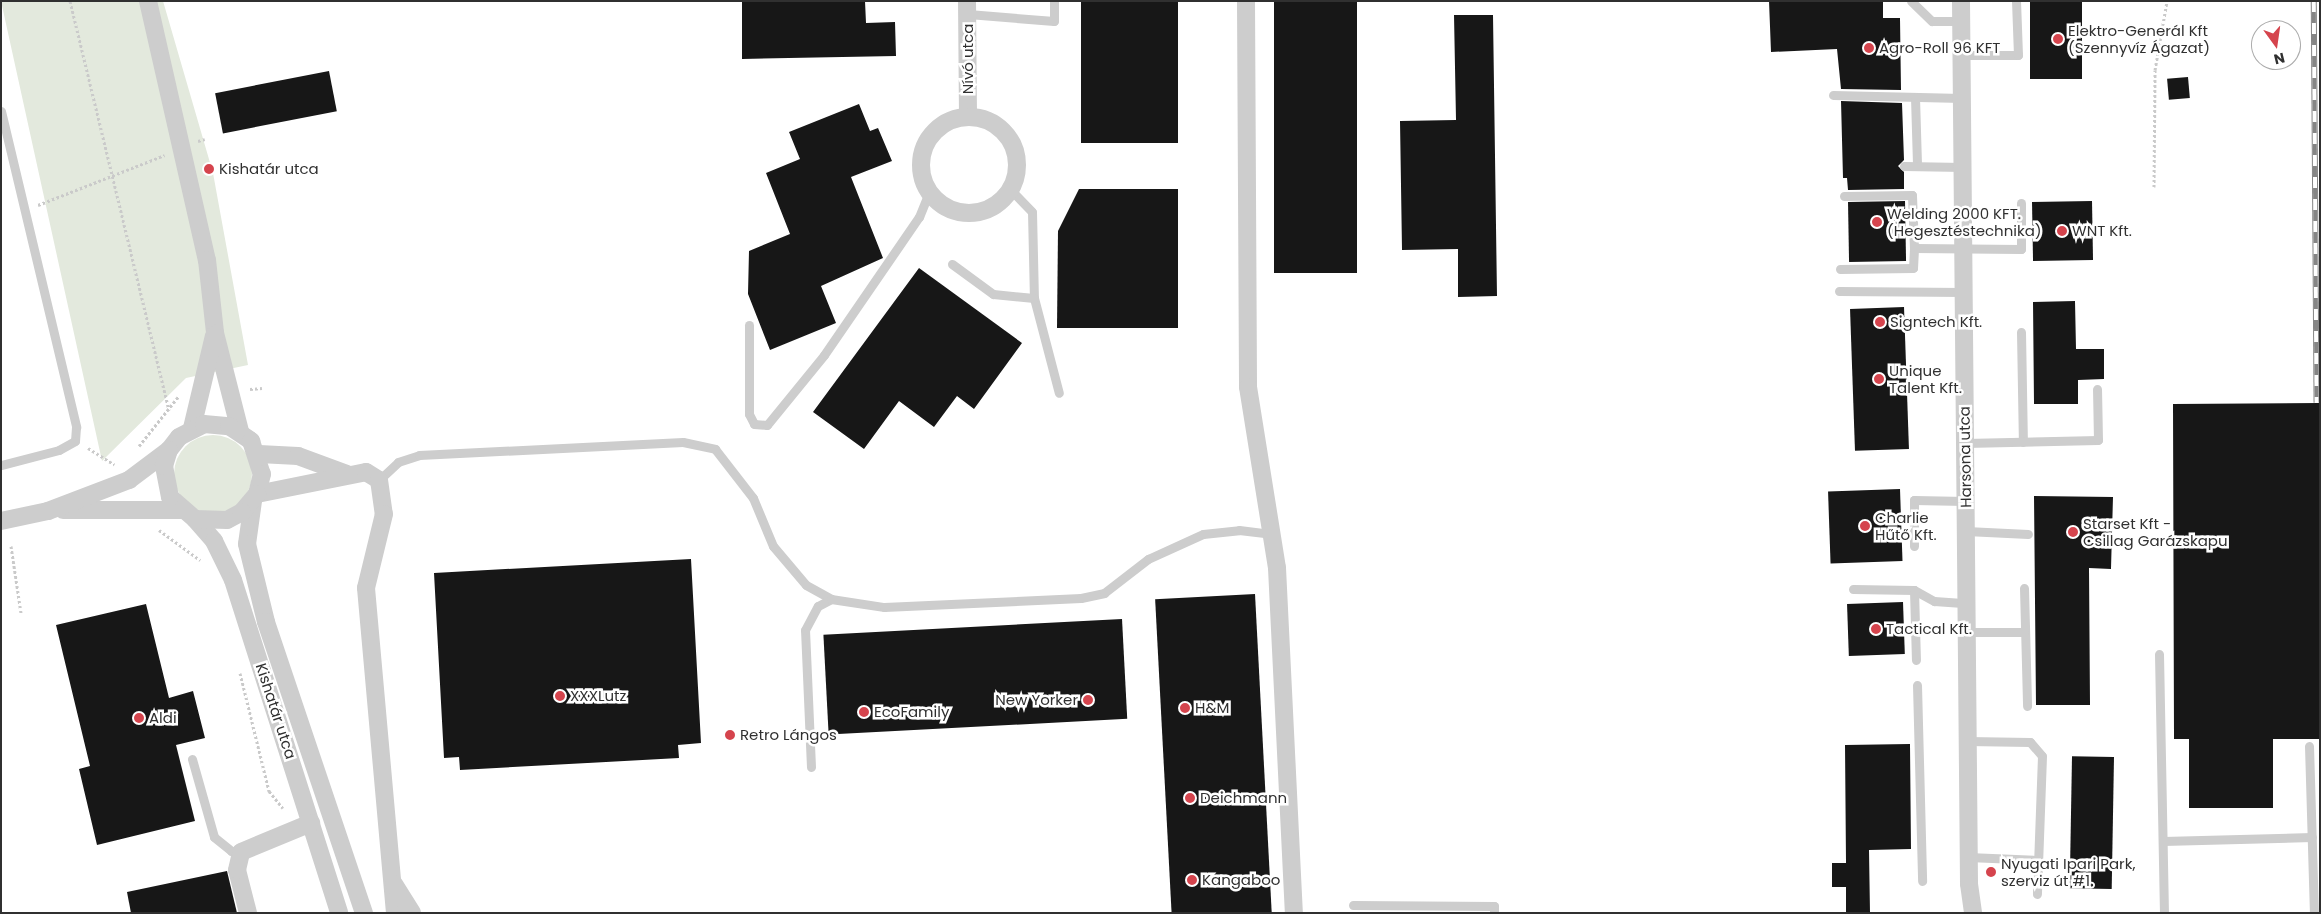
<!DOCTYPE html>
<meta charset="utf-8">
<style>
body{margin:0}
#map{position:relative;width:2321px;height:914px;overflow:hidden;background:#fff;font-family:Poppins,sans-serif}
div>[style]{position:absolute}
.green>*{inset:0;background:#e3e9dd}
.round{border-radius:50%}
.building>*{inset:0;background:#171717;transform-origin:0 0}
.path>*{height:3px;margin-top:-1.5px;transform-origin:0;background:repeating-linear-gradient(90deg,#cacaca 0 2.5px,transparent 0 5px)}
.lane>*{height:9px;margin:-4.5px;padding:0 4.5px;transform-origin:4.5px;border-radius:4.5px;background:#cdcdcd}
.street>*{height:18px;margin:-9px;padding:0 9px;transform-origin:9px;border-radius:9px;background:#cdcdcd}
.street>.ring{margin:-9px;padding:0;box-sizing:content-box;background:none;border:18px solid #cdcdcd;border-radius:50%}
.rail>*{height:5.5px;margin-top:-2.75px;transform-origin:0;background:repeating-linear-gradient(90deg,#fff 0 11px,#858585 0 22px);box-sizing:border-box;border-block:1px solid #858585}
.dots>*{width:14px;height:14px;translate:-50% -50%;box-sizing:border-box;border:2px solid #fff;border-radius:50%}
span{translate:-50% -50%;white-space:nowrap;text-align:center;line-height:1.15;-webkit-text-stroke:5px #fff;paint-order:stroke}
.poi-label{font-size:15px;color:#303030}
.left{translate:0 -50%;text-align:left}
.right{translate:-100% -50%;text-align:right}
.street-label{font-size:15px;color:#303030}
.frame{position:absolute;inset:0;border:2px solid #303030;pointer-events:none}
.north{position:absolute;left:2251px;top:20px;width:50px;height:50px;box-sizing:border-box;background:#fff;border:1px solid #acacac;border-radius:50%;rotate:166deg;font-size:14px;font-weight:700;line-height:20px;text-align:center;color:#303030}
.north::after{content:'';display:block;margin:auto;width:18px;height:22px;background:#d5444d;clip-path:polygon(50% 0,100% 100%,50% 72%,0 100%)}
</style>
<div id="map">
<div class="green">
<i style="clip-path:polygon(1px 1px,163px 1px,213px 173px,248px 365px,186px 378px,102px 461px)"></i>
<i class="round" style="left:174px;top:435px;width:78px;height:78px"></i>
</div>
<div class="building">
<i style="clip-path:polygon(742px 1px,865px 1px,866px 23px,895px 22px,896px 56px,742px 59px)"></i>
<i style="left:1081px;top:1px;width:97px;height:142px"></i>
<i style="left:1274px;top:1px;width:83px;height:272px"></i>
<i style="clip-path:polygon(1769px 1px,1883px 1px,1883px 18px,1900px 18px,1901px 90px,1841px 89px,1837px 49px,1771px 52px)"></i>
<i style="left:2030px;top:1px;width:52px;height:78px"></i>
<i style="clip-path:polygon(1454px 15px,1493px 15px,1497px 296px,1458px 297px,1458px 249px,1402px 250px,1400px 121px,1456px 120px)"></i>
<i style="left:329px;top:71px;width:41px;height:116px;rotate:79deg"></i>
<i style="left:2188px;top:77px;width:21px;height:21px;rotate:85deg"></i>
<i style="clip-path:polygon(1841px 101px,1902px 103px,1904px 160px,1898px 166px,1904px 172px,1904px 189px,1848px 190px,1847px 178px,1843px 178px)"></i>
<i style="clip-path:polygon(859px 104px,870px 131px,878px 128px,892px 161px,851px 177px,883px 258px,821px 286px,836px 323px,770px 350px,748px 294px,749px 251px,790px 234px,766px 173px,800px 159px,789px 132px)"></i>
<i style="clip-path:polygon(1079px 189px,1178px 189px,1178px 328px,1057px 328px,1058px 231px)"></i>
<i style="left:1905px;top:201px;width:60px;height:57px;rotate:89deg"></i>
<i style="left:2092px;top:201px;width:59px;height:60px;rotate:89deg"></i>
<i style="clip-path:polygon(919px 268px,1022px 343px,974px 409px,957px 396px,934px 427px,899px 401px,864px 449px,813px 412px)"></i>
<i style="clip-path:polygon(2075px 301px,2076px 349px,2104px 349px,2104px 379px,2078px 380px,2078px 404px,2034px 404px,2033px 302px)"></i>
<i style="left:1904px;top:307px;width:142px;height:54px;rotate:88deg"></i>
<i style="clip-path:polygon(2320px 403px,2320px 739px,2273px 739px,2273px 808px,2189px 808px,2189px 739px,2174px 739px,2173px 404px)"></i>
<i style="left:1900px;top:489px;width:72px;height:72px;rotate:88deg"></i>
<i style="clip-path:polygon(2034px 496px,2113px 497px,2111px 569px,2089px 568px,2090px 705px,2036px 705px)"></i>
<i style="clip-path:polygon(691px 559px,701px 743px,678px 745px,679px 758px,460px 770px,459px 757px,444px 758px,434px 573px)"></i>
<i style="left:1255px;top:594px;width:319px;height:100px;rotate:87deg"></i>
<i style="left:1903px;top:602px;width:52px;height:56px;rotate:88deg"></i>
<i style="clip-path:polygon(146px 604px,169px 698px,193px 691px,205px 738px,176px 745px,195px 821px,97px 845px,79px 769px,90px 766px,56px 625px)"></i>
<i style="left:1122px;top:619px;width:100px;height:299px;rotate:87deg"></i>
<i style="clip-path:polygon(1910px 744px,1911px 849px,1869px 850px,1870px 913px,1846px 913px,1846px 887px,1832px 887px,1832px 863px,1846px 863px,1845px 745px)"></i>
<i style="left:2114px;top:757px;width:132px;height:42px;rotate:91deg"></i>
<i style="clip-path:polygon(227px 871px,237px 913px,131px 913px,127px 892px)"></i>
</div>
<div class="path">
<i style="left:70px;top:1px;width:421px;rotate:76.4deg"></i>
<i style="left:198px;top:141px;width:7px;rotate:-16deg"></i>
<i style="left:2154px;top:187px;width:117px;rotate:-89.5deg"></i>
<i style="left:2155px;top:70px;width:70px;rotate:-80.1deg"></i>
<i style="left:38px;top:205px;width:136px;rotate:-21.5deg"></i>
<i style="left:250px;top:389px;width:12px;rotate:-5deg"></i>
<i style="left:139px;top:446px;width:63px;rotate:-51.5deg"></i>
<i style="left:88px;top:448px;width:31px;rotate:32deg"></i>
<i style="left:159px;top:530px;width:51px;rotate:36.2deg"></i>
<i style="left:11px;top:546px;width:68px;rotate:81.5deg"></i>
<i style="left:240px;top:673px;width:122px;rotate:76.2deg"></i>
<i style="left:269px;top:791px;width:22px;rotate:51deg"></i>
</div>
<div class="lane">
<i style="left:1911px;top:1px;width:29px;rotate:44deg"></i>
<i style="left:1932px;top:21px;width:29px"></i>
<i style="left:968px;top:14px;width:86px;rotate:4.7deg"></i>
<i style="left:1054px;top:21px;width:20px;rotate:-90deg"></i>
<i style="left:1962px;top:55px;width:56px"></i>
<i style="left:2018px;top:55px;width:54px;rotate:-92.1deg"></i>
<i style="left:1833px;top:95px;width:129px;rotate:1.3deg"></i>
<i style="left:1915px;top:97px;width:69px;rotate:88.3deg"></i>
<i style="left:1px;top:111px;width:325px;rotate:76.6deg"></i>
<i style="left:76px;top:427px;width:14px;rotate:94deg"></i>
<i style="left:75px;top:441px;width:18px;rotate:151deg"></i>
<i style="left:59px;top:450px;width:60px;rotate:165.5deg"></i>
<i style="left:1904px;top:166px;width:59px;rotate:1deg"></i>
<i style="left:1011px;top:190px;width:30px;rotate:46deg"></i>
<i style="left:1032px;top:212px;width:86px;rotate:88.7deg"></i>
<i style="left:1034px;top:298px;width:98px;rotate:75.3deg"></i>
<i style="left:1914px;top:248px;width:107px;rotate:0.5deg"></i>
<i style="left:2021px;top:249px;width:46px;rotate:-90deg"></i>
<i style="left:952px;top:264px;width:51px;rotate:36.2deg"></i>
<i style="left:993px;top:294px;width:41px;rotate:5.6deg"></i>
<i style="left:1840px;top:269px;width:73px;rotate:-0.8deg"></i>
<i style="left:1913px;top:268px;width:20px;rotate:-87deg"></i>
<i style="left:1914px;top:248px;width:53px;rotate:-92.2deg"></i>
<i style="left:1912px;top:195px;width:68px;rotate:179.2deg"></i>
<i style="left:1839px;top:291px;width:125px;rotate:0.5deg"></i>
<i style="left:749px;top:325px;width:89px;rotate:90deg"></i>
<i style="left:749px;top:414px;width:11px;rotate:63deg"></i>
<i style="left:754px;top:424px;width:13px;rotate:4deg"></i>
<i style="left:767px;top:425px;width:90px;rotate:-50.8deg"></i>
<i style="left:824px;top:355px;width:168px;rotate:-55.5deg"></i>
<i style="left:919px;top:217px;width:27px;rotate:-68deg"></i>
<i style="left:2021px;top:332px;width:110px;rotate:89deg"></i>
<i style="left:1965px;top:443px;width:133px;rotate:-1.3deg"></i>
<i style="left:2098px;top:440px;width:51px;rotate:-91.1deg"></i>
<i style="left:379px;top:480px;width:26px;rotate:-43deg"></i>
<i style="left:398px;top:462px;width:22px;rotate:-18deg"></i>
<i style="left:419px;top:455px;width:264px;rotate:-2.8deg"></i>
<i style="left:683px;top:442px;width:33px;rotate:12deg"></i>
<i style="left:715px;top:449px;width:62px;rotate:52.2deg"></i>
<i style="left:753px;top:498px;width:52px;rotate:67.4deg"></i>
<i style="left:773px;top:546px;width:51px;rotate:49.8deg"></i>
<i style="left:806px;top:585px;width:29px;rotate:29deg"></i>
<i style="left:1966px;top:531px;width:62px;rotate:2.8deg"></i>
<i style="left:1914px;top:546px;width:46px;rotate:-90deg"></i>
<i style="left:1914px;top:500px;width:51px;rotate:1.1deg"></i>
<i style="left:2024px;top:588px;width:118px;rotate:88.5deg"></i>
<i style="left:1853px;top:589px;width:61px;rotate:0.9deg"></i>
<i style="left:1914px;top:590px;width:23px;rotate:29deg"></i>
<i style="left:1934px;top:601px;width:32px;rotate:4deg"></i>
<i style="left:1914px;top:590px;width:70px;rotate:88.4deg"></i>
<i style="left:1966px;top:632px;width:58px"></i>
<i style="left:2159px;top:654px;width:259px;rotate:88.9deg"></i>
<i style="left:1917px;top:685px;width:196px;rotate:88.5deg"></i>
<i style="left:1967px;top:741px;width:63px;rotate:0.9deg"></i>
<i style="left:2030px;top:742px;width:18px;rotate:49deg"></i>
<i style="left:2042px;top:756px;width:138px;rotate:92.1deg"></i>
<i style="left:2309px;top:746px;width:167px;rotate:88.3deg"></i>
<i style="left:192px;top:759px;width:81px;rotate:74.2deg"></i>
<i style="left:214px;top:837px;width:22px;rotate:39deg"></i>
<i style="left:231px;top:851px;width:10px;rotate:6deg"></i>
<i style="left:811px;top:767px;width:137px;rotate:-92.5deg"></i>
<i style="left:805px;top:630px;width:27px;rotate:-62deg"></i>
<i style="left:818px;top:606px;width:15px;rotate:-28deg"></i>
<i style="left:831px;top:599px;width:54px;rotate:8.6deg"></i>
<i style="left:884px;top:607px;width:197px;rotate:-2.6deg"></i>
<i style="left:1081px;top:598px;width:24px;rotate:-12deg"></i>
<i style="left:1104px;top:593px;width:56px;rotate:-37.7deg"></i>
<i style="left:1148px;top:559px;width:60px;rotate:-24.4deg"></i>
<i style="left:1203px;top:534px;width:36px;rotate:-6deg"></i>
<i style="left:1239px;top:530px;width:32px;rotate:7deg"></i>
<i style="left:2163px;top:841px;width:149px;rotate:-1.5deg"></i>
<i style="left:1968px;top:857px;width:70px;rotate:2.5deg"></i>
<i style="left:1353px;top:905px;width:141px;rotate:0.4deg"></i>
<i style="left:1494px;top:906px;width:7px;rotate:90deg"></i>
</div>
<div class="street">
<i style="left:148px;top:1px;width:266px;rotate:77.2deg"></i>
<i style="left:207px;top:260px;width:73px;rotate:83.7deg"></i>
<i style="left:215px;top:333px;width:101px;rotate:75.7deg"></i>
<i style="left:967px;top:1px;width:116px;rotate:89.5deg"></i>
<i style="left:1246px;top:1px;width:386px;rotate:89.7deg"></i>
<i style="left:1248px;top:387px;width:183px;rotate:80.9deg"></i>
<i style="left:1277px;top:568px;width:345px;rotate:87.2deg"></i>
<i style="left:1961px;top:1px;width:883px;rotate:89.48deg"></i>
<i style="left:1969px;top:884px;width:29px;rotate:82deg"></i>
<i class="ring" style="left:921px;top:117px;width:78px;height:78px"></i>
<i style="left:192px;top:428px;width:95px;rotate:-76.6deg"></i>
<i style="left:259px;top:454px;width:39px;rotate:3deg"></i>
<i style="left:298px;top:456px;width:52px;rotate:20.2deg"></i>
<i style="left:257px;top:494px;width:111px;rotate:-11.4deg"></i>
<i style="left:366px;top:472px;width:15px;rotate:32deg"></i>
<i style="left:379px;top:480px;width:34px;rotate:82deg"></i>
<i style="left:384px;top:514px;width:76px;rotate:103.7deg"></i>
<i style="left:366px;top:588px;width:326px;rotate:84.9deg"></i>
<i style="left:253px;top:501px;width:43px;rotate:97.9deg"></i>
<i style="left:247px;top:544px;width:80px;rotate:76.3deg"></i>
<i style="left:266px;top:622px;width:307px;rotate:71.4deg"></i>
<i style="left:63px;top:510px;width:118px"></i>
<i style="left:195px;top:519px;width:29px;rotate:49deg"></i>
<i style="left:214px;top:541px;width:43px;rotate:64deg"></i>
<i style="left:233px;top:580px;width:349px;rotate:72.3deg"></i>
<i style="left:1px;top:521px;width:48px;rotate:-12deg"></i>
<i style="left:48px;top:511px;width:87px;rotate:-20.9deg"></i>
<i style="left:129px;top:480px;width:50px;rotate:-36.9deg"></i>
<i style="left:169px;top:450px;width:16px;rotate:-52deg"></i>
<i style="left:179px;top:437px;width:28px;rotate:-27deg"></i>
<i style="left:204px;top:424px;width:25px;rotate:5deg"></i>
<i style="left:229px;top:426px;width:27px;rotate:34deg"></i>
<i style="left:251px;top:441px;width:35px;rotate:72deg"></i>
<i style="left:262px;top:474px;width:21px;rotate:104deg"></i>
<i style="left:257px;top:494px;width:23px;rotate:130deg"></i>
<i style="left:242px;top:512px;width:17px;rotate:152deg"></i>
<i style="left:227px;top:520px;width:32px;rotate:-178deg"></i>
<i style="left:195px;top:519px;width:33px;rotate:-139deg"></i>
<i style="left:170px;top:497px;width:32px;rotate:-101deg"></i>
<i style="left:164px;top:466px;width:17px;rotate:-73deg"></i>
<i style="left:394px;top:884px;width:34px;rotate:58deg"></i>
<i style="left:248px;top:913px;width:44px;rotate:-104.3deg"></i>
<i style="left:237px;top:870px;width:18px;rotate:-77deg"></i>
<i style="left:241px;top:852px;width:76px;rotate:-22.5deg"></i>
</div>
<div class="rail">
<i style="left:2314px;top:1px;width:402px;rotate:89.6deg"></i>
</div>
<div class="dots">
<i style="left:2058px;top:39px;background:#d5444d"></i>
<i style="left:1869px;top:48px;background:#d5444d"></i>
<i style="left:209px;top:169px;background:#d5444d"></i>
<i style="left:1877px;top:222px;background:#d5444d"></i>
<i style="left:2062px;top:231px;background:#d5444d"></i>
<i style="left:1880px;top:322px;background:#d5444d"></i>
<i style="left:1879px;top:379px;background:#d5444d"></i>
<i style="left:1865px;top:526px;background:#d5444d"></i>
<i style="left:2073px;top:532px;background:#d5444d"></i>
<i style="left:1876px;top:629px;background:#d5444d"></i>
<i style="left:560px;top:696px;background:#d5444d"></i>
<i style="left:1088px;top:700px;background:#d5444d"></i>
<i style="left:1185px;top:708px;background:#d5444d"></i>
<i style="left:864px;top:712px;background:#d5444d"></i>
<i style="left:139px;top:718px;background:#d5444d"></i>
<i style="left:730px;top:735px;background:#d5444d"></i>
<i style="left:1190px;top:798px;background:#d5444d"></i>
<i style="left:1991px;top:872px;background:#d5444d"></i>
<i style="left:1192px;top:880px;background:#d5444d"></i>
</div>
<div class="poi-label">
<span class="left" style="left:2068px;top:39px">Elektro-Generál Kft<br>(Szennyvíz Ágazat)</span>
<span class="left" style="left:1879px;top:48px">Agro-Roll 96 KFT</span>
<span class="left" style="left:219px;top:169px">Kishatár utca</span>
<span class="left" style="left:1887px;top:222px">Welding 2000 KFT.<br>(Hegesztéstechnika)</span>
<span class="left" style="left:2072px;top:231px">WNT Kft.</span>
<span class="left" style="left:1890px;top:322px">Signtech Kft.</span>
<span class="left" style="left:1889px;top:379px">Unique<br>Talent Kft.</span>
<span class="left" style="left:1875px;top:526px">Charlie<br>Hűtő Kft.</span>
<span class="left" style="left:2083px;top:532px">Starset Kft -<br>Csillag Garázskapu</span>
<span class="left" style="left:1886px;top:629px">Tactical Kft.</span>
<span class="left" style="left:570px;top:696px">XXXLutz</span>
<span class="right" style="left:1078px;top:700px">New Yorker</span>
<span class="left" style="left:1195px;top:708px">H&amp;M</span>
<span class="left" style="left:874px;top:712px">EcoFamily</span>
<span class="left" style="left:149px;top:718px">Aldi</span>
<span class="left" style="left:740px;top:735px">Retro Lángos</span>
<span class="left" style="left:1200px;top:798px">Deichmann</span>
<span class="left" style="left:2001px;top:872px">Nyugati Ipari Park,<br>szerviz út #1.</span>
<span class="left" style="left:1202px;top:880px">Kangaboo</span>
</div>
<div class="street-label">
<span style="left:968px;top:59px;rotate:-90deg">Nívó utca</span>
<span style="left:1965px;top:457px;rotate:-91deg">Harsona utca</span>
<span style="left:276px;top:711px;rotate:72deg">Kishatár utca</span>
</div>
<div class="frame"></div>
<div class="north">N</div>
</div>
